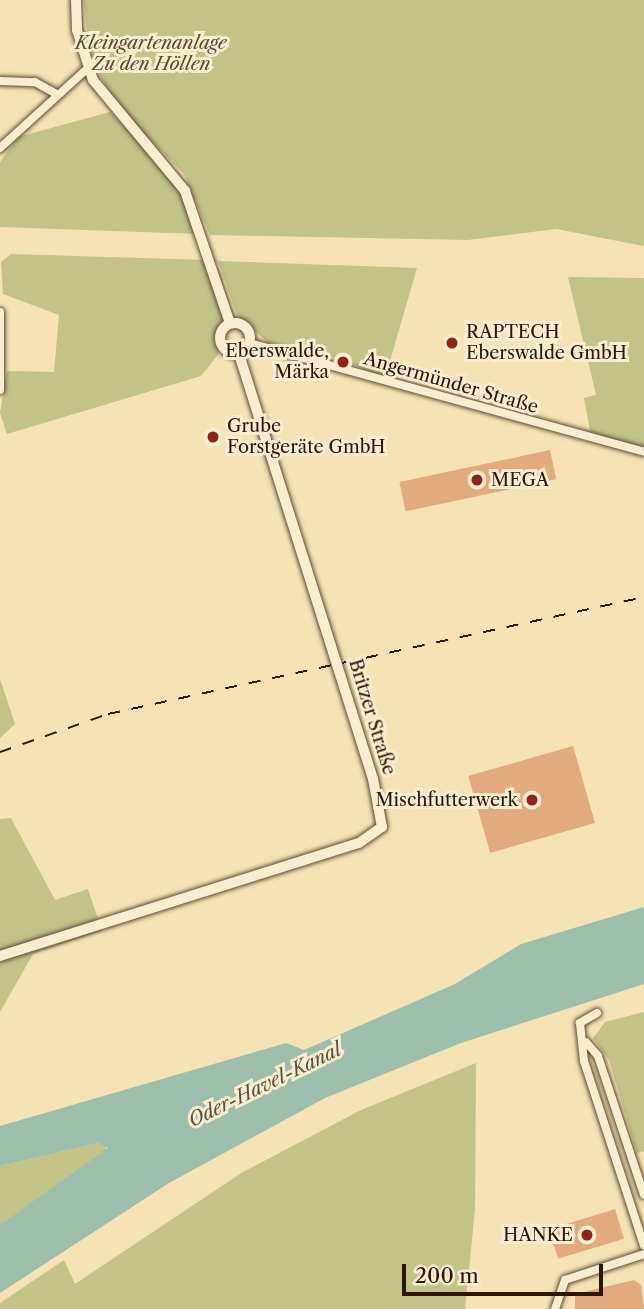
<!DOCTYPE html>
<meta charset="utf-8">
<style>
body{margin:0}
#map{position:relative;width:644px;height:1309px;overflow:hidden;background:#f5e3b5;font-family:"Libre Caslon Text",serif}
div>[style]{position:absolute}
.green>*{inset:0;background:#c2c289}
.water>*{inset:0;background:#9dbeaa}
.building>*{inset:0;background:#e1ab7f;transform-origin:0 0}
.roads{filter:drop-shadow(0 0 2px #604934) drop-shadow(0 0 2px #604934)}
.minor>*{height:8px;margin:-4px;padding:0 4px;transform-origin:4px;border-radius:4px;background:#f8edcf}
.secondary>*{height:10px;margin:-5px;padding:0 5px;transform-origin:5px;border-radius:5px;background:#f8edcf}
.secondary>.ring{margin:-5px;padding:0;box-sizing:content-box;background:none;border:10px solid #f8edcf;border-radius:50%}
.rail>*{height:2px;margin-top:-1px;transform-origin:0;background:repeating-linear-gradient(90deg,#2f1609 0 12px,transparent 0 24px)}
.dots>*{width:19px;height:19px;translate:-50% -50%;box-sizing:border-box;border:4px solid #f8edcf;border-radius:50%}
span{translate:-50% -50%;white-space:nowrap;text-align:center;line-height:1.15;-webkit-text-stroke:6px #f8edcf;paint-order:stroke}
.park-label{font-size:18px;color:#5b4a2f;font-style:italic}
.poi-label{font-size:18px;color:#2f1609}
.left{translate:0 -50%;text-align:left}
.right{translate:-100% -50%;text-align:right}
.street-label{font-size:18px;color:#2f1609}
.water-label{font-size:19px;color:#565141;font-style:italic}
.scale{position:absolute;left:402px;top:1264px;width:201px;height:32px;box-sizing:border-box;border:4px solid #2f1609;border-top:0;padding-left:9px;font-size:21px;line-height:24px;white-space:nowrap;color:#2f1609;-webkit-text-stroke:5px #f8edcf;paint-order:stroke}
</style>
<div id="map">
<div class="green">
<i style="clip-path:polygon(84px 0,644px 0,644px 246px,556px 229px,468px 240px,210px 235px,184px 174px,123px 112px,99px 74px,88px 43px)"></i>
<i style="clip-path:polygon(110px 112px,174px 178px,199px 234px,0 227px,0 162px,18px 137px)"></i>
<i style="clip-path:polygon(11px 254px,207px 260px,223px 319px,218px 355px,201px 376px,7px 434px,0 413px,7px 371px,54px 372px,59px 315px,3px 294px,1px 262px)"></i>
<i style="clip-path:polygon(218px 261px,417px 268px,385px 378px,339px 359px,267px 342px,237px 315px)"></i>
<i style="clip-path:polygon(568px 277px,644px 278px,644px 451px,591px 436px,584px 398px,596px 395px)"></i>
<i style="clip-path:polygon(0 679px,15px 724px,0 738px)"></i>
<i style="clip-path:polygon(11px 818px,55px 900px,88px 889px,102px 931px,33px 954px,0 1012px,0 819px)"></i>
<i style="clip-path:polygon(644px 1012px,644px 1151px,637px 1153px,609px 1060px,593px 1038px,605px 1022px)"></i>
<i style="clip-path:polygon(476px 1063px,475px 1210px,465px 1309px,0 1309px,0 1303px,64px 1260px,75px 1284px,243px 1172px,361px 1110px)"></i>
<i style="clip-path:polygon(98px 1143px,106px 1145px,106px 1152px,0 1225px,0 1166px)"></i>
</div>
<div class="water">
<i style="clip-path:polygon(644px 907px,644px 984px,461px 1043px,325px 1098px,169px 1183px,0 1293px,0 1225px,108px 1148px,98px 1143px,0 1166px,0 1126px,286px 1043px,304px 1050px,455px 984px,521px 944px)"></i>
</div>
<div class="building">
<i style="left:550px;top:450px;width:30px;height:154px;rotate:78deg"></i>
<i style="left:573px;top:746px;width:80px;height:109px;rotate:74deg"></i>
<i style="left:615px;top:1209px;width:31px;height:69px;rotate:73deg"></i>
<i style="clip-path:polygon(634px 1280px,641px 1285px,644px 1309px,575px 1309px,575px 1294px)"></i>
</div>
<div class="roads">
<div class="minor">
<i style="left:0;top:81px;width:35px;rotate:2deg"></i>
<i style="left:35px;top:82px;width:23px;rotate:29deg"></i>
<i style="left:0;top:148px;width:119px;rotate:-42.3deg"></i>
<i style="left:0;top:312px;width:78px;rotate:90deg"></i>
<i style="left:249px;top:343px;width:410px;rotate:15.4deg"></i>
<i style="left:597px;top:1013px;width:20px;rotate:150deg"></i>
<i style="left:580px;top:1023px;width:38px;rotate:84deg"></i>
<i style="left:584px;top:1061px;width:194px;rotate:72deg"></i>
<i style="left:586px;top:1042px;width:18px;rotate:49deg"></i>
<i style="left:598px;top:1056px;width:146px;rotate:71.7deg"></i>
<i style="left:555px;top:1309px;width:31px;rotate:-71deg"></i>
<i style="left:565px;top:1280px;width:83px;rotate:-18.2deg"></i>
</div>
<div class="secondary">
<i style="left:76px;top:0;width:30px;rotate:88deg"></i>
<i style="left:77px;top:30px;width:52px;rotate:72.3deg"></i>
<i style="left:93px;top:80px;width:144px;rotate:50.3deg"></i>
<i style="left:185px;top:191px;width:139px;rotate:71.2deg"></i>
<i class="ring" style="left:220px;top:323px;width:20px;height:20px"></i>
<i style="left:0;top:956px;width:376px;rotate:-17.5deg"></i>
<i style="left:359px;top:843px;width:28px;rotate:-35deg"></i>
<i style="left:382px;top:827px;width:49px;rotate:-100.6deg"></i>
<i style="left:373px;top:779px;width:447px;rotate:-107.5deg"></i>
</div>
</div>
<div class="rail">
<i style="left:0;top:752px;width:114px;rotate:-19.4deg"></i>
<i style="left:108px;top:714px;width:549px;rotate:-12.31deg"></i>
</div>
<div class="dots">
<i style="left:452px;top:343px;background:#8f2418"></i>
<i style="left:343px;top:362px;background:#8f2418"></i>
<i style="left:213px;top:437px;background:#8f2418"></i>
<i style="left:477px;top:480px;background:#8f2418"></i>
<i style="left:532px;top:800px;background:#8f2418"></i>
<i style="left:587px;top:1235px;background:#8f2418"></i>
</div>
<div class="park-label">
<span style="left:151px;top:54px">Kleingartenanlage<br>Zu den Höllen</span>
</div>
<div class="poi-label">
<span class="left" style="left:466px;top:343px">RAPTECH<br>Eberswalde GmbH</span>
<span class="right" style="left:329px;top:362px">Eberswalde,<br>Märka</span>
<span class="left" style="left:227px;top:437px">Grube<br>Forstgeräte GmbH</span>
<span class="left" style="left:491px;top:480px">MEGA</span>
<span class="right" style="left:518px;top:800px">Mischfutterwerk</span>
<span class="right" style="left:573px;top:1235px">HANKE</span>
</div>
<div class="street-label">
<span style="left:451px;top:383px;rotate:16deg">Angermünder Straße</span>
<span style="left:372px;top:717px;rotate:73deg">Britzer Straße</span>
</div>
<div class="water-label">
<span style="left:265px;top:1085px;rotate:-26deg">Oder-Havel-Kanal</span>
</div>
<div class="scale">200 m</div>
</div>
